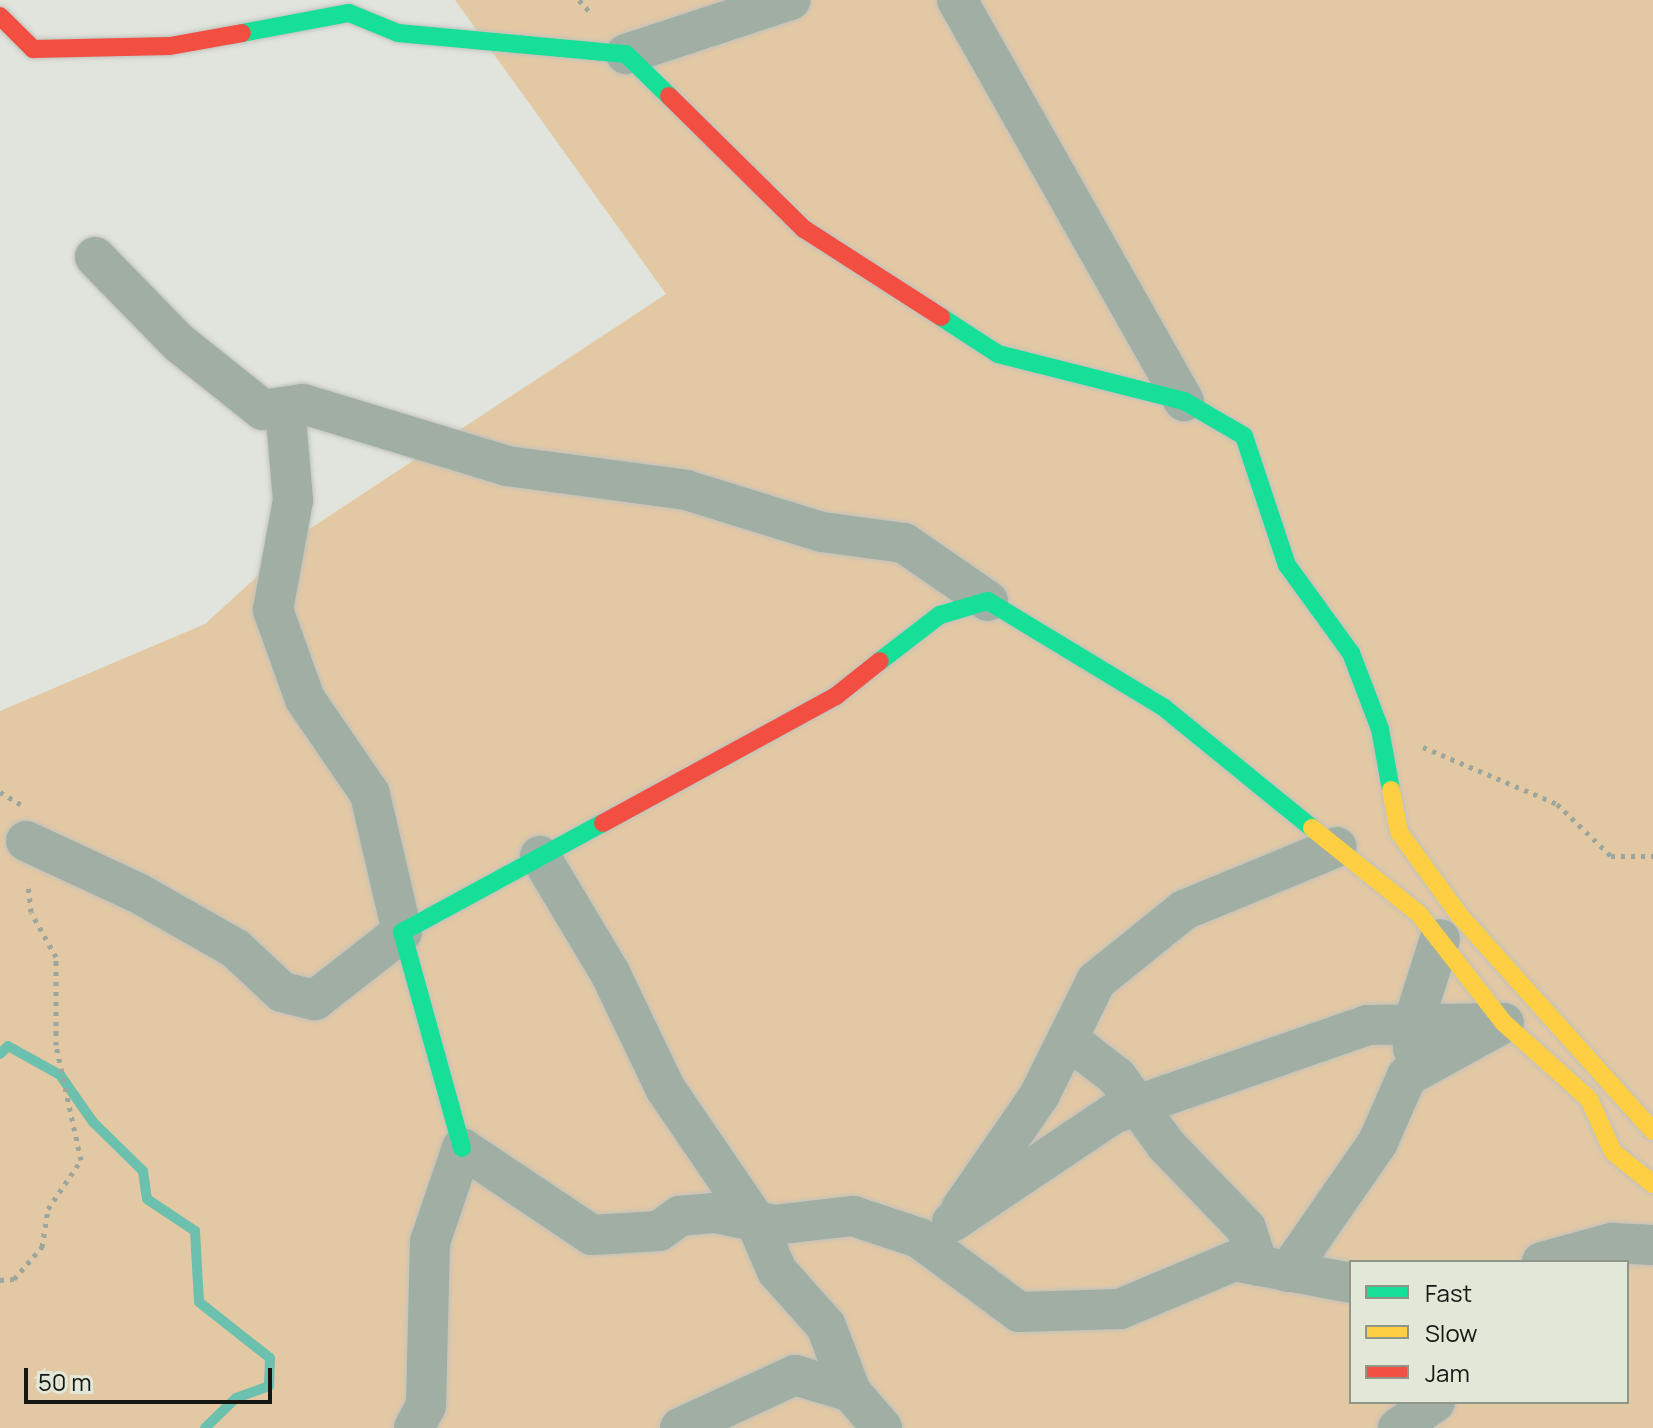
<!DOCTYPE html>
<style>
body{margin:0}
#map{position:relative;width:1653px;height:1428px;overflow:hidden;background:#e1e4dc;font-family:Manrope,sans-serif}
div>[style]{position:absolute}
.green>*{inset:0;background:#e3c8a4}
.stream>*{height:10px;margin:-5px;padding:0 5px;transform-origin:5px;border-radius:5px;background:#6cc0ae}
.path>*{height:5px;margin-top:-2.5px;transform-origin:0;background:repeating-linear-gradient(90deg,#9ca69c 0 4px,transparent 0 10px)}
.roads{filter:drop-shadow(0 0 2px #c0c2bd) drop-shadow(0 0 2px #c0c2bd)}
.street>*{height:40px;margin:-20px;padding:0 20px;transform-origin:20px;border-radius:20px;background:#a1aea3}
.fast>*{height:18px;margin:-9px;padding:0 9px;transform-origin:9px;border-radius:9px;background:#16e098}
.slow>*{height:18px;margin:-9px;padding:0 9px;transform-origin:9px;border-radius:9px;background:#ffcf43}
.jam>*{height:18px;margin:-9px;padding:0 9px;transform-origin:9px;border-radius:9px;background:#f24e42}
span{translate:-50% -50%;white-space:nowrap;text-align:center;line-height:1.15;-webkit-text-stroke:7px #e2e8d8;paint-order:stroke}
.legend{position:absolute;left:1349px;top:1260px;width:280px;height:144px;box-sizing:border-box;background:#e2e8d8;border:2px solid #909489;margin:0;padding:10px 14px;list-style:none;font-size:24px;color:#151712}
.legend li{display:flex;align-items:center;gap:16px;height:40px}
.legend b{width:40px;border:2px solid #909489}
.scale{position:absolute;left:24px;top:1368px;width:248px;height:36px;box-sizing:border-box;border:4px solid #151712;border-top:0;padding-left:10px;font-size:24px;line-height:28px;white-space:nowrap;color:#151712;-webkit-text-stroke:6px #e2e8d8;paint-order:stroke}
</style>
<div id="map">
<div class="green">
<i style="clip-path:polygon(evenodd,455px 0,1653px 0,1653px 1428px,0 1428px,0 711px,205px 624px,308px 530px,666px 294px,455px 0,1351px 1262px,1627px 1262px,1627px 1402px,1351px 1402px,1351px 1262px)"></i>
</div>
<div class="stream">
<i style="left:0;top:1054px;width:11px;rotate:-45deg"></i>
<i style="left:8px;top:1046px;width:60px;rotate:29.1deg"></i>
<i style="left:60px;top:1075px;width:57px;rotate:54.9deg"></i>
<i style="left:93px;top:1122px;width:70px;rotate:44.4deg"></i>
<i style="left:143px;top:1171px;width:28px;rotate:82deg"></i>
<i style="left:147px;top:1199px;width:58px;rotate:33.7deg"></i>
<i style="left:195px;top:1231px;width:71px;rotate:86.8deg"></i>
<i style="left:199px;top:1302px;width:90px;rotate:38.3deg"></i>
<i style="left:270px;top:1358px;width:28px;rotate:92deg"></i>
<i style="left:269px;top:1386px;width:35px;rotate:160deg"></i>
<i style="left:236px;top:1398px;width:43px;rotate:135.9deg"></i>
</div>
<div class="path">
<i style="left:579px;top:0;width:15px;rotate:48deg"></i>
<i style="left:1423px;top:747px;width:146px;rotate:23deg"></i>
<i style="left:1557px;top:804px;width:75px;rotate:43.9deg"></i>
<i style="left:1611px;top:856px;width:42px"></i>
<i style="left:0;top:792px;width:27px;rotate:31deg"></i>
<i style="left:0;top:1280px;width:14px;rotate:-4deg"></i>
<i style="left:14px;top:1279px;width:43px;rotate:-48.8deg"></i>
<i style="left:42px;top:1247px;width:38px;rotate:-81deg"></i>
<i style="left:48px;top:1209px;width:59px;rotate:-56deg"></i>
<i style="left:81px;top:1160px;width:118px;rotate:-102.3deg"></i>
<i style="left:56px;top:1045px;width:88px;rotate:-90deg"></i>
<i style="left:56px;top:957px;width:51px;rotate:-119.1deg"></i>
<i style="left:31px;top:912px;width:30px;rotate:-96deg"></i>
</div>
<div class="roads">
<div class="street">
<i style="left:957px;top:0;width:461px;rotate:60.5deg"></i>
<i style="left:626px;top:54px;width:173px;rotate:-18.2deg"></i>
<i style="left:95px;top:257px;width:120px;rotate:45.7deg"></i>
<i style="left:179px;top:343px;width:107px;rotate:38.6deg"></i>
<i style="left:263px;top:410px;width:40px;rotate:-8.5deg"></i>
<i style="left:303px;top:404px;width:213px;rotate:16.9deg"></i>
<i style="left:507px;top:466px;width:181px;rotate:7.6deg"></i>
<i style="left:686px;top:490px;width:142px;rotate:17.2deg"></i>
<i style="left:822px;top:532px;width:83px;rotate:7.6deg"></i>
<i style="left:904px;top:543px;width:102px;rotate:34.6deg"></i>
<i style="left:26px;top:841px;width:123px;rotate:24.9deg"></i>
<i style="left:138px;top:893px;width:113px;rotate:29.7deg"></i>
<i style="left:236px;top:949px;width:63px;rotate:43.1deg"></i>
<i style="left:282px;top:992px;width:34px;rotate:14deg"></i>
<i style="left:315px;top:1000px;width:110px;rotate:-38deg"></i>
<i style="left:402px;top:932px;width:142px;rotate:-103.1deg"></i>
<i style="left:370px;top:794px;width:115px;rotate:-124.4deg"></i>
<i style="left:305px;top:699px;width:95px;rotate:-109.8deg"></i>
<i style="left:273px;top:610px;width:112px;rotate:-79.7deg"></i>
<i style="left:293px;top:500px;width:93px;rotate:-94.9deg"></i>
<i style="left:540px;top:856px;width:136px;rotate:59.1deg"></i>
<i style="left:610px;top:973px;width:127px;rotate:64.4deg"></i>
<i style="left:665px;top:1088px;width:160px;rotate:55.7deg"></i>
<i style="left:755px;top:1220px;width:56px;rotate:66.7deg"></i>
<i style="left:777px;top:1271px;width:74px;rotate:48.3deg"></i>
<i style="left:826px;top:1326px;width:71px;rotate:69.3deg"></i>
<i style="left:851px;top:1392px;width:48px;rotate:49.3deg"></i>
<i style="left:1068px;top:1039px;width:62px;rotate:37.8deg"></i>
<i style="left:1117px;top:1077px;width:84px;rotate:54.2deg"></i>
<i style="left:1166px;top:1145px;width:115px;rotate:46.1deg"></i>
<i style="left:1246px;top:1228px;width:40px;rotate:72deg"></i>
<i style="left:1413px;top:1049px;width:25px;rotate:-90deg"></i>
<i style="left:1413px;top:1024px;width:89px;rotate:-72.4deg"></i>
<i style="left:961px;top:1209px;width:137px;rotate:-55.4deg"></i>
<i style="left:1039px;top:1096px;width:128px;rotate:-63.6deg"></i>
<i style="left:1096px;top:981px;width:113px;rotate:-38.9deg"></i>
<i style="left:1184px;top:910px;width:165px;rotate:-22.4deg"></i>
<i style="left:952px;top:1222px;width:194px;rotate:-33.9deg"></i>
<i style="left:1113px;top:1114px;width:23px;rotate:-20deg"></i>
<i style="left:1135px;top:1106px;width:246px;rotate:-19.2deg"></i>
<i style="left:1367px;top:1025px;width:137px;rotate:-0.8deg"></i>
<i style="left:1542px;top:1262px;width:73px;rotate:-15.2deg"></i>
<i style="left:1612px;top:1243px;width:41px;rotate:2.8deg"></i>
<i style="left:1288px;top:1272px;width:158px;rotate:-55.3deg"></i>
<i style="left:1378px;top:1142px;width:72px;rotate:-66.3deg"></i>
<i style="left:1407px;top:1076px;width:106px;rotate:-28.7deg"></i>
<i style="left:414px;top:1428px;width:26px;rotate:-62deg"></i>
<i style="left:426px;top:1405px;width:163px;rotate:-88.6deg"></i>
<i style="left:430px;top:1242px;width:99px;rotate:-71.2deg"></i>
<i style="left:462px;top:1148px;width:156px;rotate:33.8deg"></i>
<i style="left:592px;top:1235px;width:67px;rotate:-3.4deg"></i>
<i style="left:659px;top:1231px;width:26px;rotate:-36deg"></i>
<i style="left:680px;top:1216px;width:35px;rotate:-5deg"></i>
<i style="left:715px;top:1213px;width:60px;rotate:11.5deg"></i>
<i style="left:774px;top:1225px;width:80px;rotate:-6.5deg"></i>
<i style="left:853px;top:1216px;width:70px;rotate:18.4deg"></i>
<i style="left:919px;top:1238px;width:124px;rotate:36.5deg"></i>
<i style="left:1019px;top:1312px;width:101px;rotate:-1.7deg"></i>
<i style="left:1120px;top:1309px;width:124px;rotate:-22.8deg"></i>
<i style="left:1234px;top:1261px;width:119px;rotate:10.6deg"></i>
<i style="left:680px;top:1428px;width:127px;rotate:-24.7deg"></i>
<i style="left:795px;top:1375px;width:59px;rotate:16.9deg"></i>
<i style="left:1398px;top:1428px;width:45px;rotate:-35.1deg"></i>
</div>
<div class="fast">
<i style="left:242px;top:33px;width:109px;rotate:-10.6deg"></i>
<i style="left:349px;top:13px;width:53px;rotate:22.2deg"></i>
<i style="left:398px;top:33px;width:229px;rotate:5.3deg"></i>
<i style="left:626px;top:54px;width:60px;rotate:44.3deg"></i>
<i style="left:941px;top:317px;width:68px;rotate:33deg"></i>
<i style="left:998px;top:354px;width:192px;rotate:14.2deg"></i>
<i style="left:1184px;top:401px;width:69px;rotate:30.3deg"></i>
<i style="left:1244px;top:436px;width:136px;rotate:71.6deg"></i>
<i style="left:1287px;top:565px;width:109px;rotate:54deg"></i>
<i style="left:1351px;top:653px;width:81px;rotate:69.1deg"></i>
<i style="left:1380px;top:729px;width:62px;rotate:79.8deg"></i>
<i style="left:880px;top:661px;width:76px;rotate:-37.5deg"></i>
<i style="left:940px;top:615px;width:50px;rotate:-16.3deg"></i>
<i style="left:988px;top:601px;width:205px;rotate:31.2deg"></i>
<i style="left:1163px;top:707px;width:192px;rotate:39.1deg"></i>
<i style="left:462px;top:1148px;width:224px;rotate:-105.5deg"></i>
<i style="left:402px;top:932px;width:229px;rotate:-28.5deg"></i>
</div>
<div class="slow">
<i style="left:1391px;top:790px;width:43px;rotate:79.2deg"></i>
<i style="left:1399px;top:832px;width:104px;rotate:54deg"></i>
<i style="left:1460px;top:916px;width:289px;rotate:48.1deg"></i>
<i style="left:1312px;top:828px;width:137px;rotate:38.8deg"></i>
<i style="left:1419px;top:914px;width:138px;rotate:52.1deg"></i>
<i style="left:1504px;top:1023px;width:114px;rotate:41.8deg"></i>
<i style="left:1589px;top:1099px;width:58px;rotate:65.6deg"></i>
<i style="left:1613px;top:1152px;width:51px;rotate:38.7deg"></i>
</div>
<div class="jam">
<i style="left:0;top:16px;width:47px;rotate:45deg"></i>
<i style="left:33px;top:49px;width:137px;rotate:-1.3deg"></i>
<i style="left:170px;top:46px;width:73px;rotate:-10.2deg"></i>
<i style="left:669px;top:96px;width:190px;rotate:44.6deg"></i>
<i style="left:804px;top:229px;width:163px;rotate:32.7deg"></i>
<i style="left:603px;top:823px;width:265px;rotate:-28.6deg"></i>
<i style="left:836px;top:696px;width:56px;rotate:-38.5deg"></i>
</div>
</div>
<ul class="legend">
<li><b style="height:10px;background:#16e098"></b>Fast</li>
<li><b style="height:10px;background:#ffcf43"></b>Slow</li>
<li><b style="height:10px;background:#f24e42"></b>Jam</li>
</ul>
<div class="scale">50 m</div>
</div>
